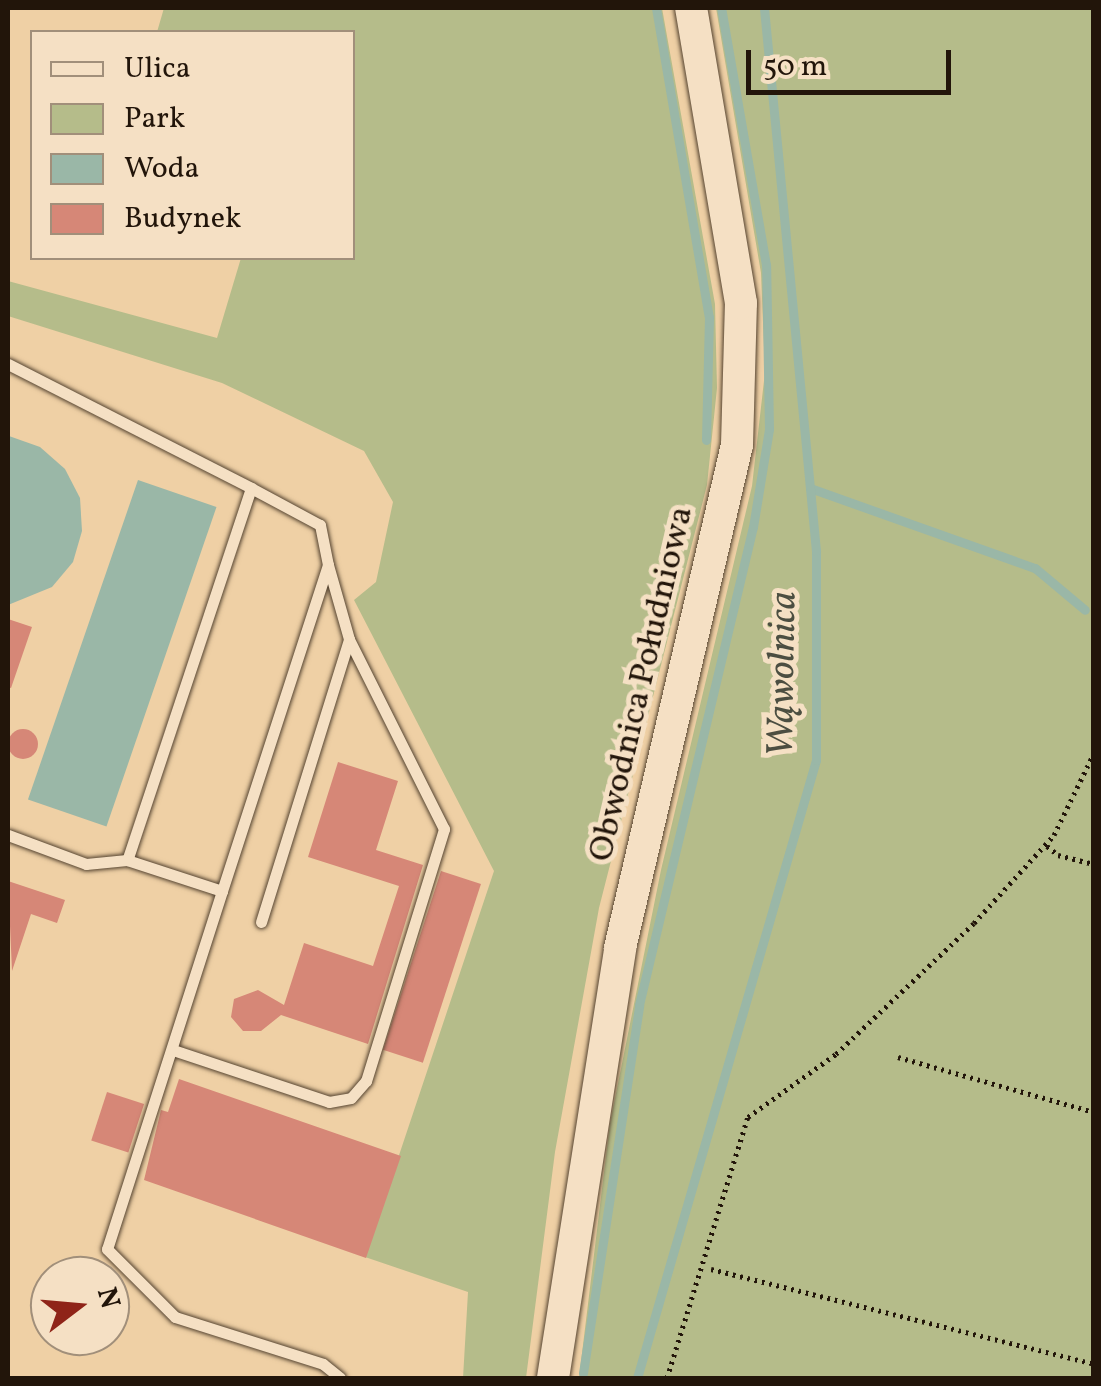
<!DOCTYPE html>
<meta charset="utf-8">
<style>
body{margin:0}
#map{position:relative;width:1101px;height:1386px;overflow:hidden;background:#efd0a5;font-family:Vollkorn,serif}
div>[style]{position:absolute}
.green>*{inset:0;background:#b5bc8a}
.water>*{inset:0;background:#9ab7a7;transform-origin:0 0}
.stream>*{height:9px;margin:-4.5px;padding:0 4.5px;transform-origin:4.5px;border-radius:4.5px;background:#9ab7a7}
.building>*{inset:0;background:#d68777;transform-origin:0 0}
.round{border-radius:50%}
.path>*{height:5px;margin-top:-2.5px;transform-origin:0;background:repeating-linear-gradient(90deg,#22150a 0 2.5px,transparent 0 7.5px)}
.roads{filter:drop-shadow(0 0 2px #554431) drop-shadow(0 0 2px #554431)}
.lane>*{height:11px;margin:-5.5px;padding:0 5.5px;transform-origin:5.5px;border-radius:5.5px;background:#f5e0c4}
.secondary>*{height:32px;margin:-16px;padding:0 16px;transform-origin:16px;border-radius:16px;background:#f5e0c4}
span{translate:-50% -50%;white-space:nowrap;text-align:center;line-height:1.15;-webkit-text-stroke:10px #f5e0c4;paint-order:stroke}
.street-label{font-size:35px;color:#22150a}
.water-label{font-size:38px;color:#4c4e41;font-style:italic}
.frame{position:absolute;inset:0;border:10px solid #22150a;pointer-events:none}
.legend{position:absolute;left:30px;top:30px;width:325px;height:230px;box-sizing:border-box;background:#f5e0c4;border:2px solid #a18f7a;margin:0;padding:12px 18px;list-style:none;font-size:30px;color:#22150a}
.legend li{display:flex;align-items:center;gap:20px;height:50px}
.legend b{width:50px;border:2px solid #a18f7a}
.north{position:absolute;left:30px;top:1256px;width:100px;height:100px;box-sizing:border-box;background:#f5e0c4;border:2px solid #a18f7a;border-radius:50%;rotate:74deg;font-size:28px;font-weight:700;line-height:40px;text-align:center;color:#22150a}
.north::after{content:'';display:block;margin:auto;width:35px;height:45px;background:#8f2418;clip-path:polygon(50% 0,100% 100%,50% 72%,0 100%)}
.scale{position:absolute;left:746px;top:50px;width:205px;height:45px;box-sizing:border-box;border:5px solid #22150a;border-top:0;padding-left:12px;font-size:30px;line-height:35px;white-space:nowrap;color:#22150a;-webkit-text-stroke:8px #f5e0c4;paint-order:stroke}
</style>
<div id="map">
<div class="green">
<i style="clip-path:polygon(164px 8px,662px 8px,715px 304px,717px 388px,707px 485px,599px 908px,555px 1152px,526px 1378px,463px 1378px,468px 1292px,365px 1257px,494px 871px,354px 600px,376px 582px,393px 502px,364px 451px,222px 383px,8px 316px,8px 281px,217px 338px,241px 258px,352px 258px,352px 32px,157px 32px)"></i>
<i style="clip-path:polygon(716px 8px,1093px 8px,1093px 1378px,579px 1378px,610px 1123px,661px 870px,752px 486px,765px 372px,761px 273px)"></i>
</div>
<div class="water">
<i style="clip-path:polygon(9px 436px,40px 447px,65px 469px,80px 498px,82px 531px,73px 562px,52px 587px,8px 605px)"></i>
<i style="left:138px;top:480px;width:83px;height:338px;rotate:19deg"></i>
</div>
<div class="stream">
<i style="left:656px;top:8px;width:314px;rotate:80.3deg"></i>
<i style="left:709px;top:317px;width:123px;rotate:91.4deg"></i>
<i style="left:810px;top:488px;width:239px;rotate:19.6deg"></i>
<i style="left:1035px;top:568px;width:65px;rotate:40deg"></i>
<i style="left:583px;top:1373px;width:372px;rotate:-81.3deg"></i>
<i style="left:639px;top:1005px;width:491px;rotate:-76.6deg"></i>
<i style="left:753px;top:527px;width:99px;rotate:-80.7deg"></i>
<i style="left:769px;top:429px;width:164px;rotate:-91deg"></i>
<i style="left:766px;top:265px;width:261px;rotate:-99.9deg"></i>
<i style="left:637px;top:1378px;width:643px;rotate:-73.85deg"></i>
<i style="left:816px;top:760px;width:209px;rotate:-90deg"></i>
<i style="left:816px;top:551px;width:545px;rotate:-95.47deg"></i>
</div>
<div class="building">
<i style="clip-path:polygon(8px 619px,32px 627px,11px 688px,8px 687px)"></i>
<i class="round" style="left:8px;top:729px;width:30px;height:30px"></i>
<i style="clip-path:polygon(338px 762px,398px 781px,376px 850px,423px 865px,368px 1044px,281px 1015px,261px 1031px,243px 1031px,231px 1017px,234px 999px,258px 990px,284px 1005px,304px 943px,373px 966px,399px 886px,308px 857px)"></i>
<i style="left:441px;top:871px;width:42px;height:188px;rotate:18deg"></i>
<i style="clip-path:polygon(8px 881px,65px 900px,57px 923px,31px 914px,12px 971px)"></i>
<i style="clip-path:polygon(179px 1079px,401px 1156px,366px 1258px,144px 1180px,161px 1110px,168px 1112px)"></i>
<i style="left:107px;top:1092px;width:39px;height:51px;rotate:18deg"></i>
</div>
<div class="path">
<i style="left:1047px;top:846px;width:14px;rotate:39deg"></i>
<i style="left:1058px;top:855px;width:37px;rotate:14deg"></i>
<i style="left:898px;top:1057px;width:204px;rotate:15.7deg"></i>
<i style="left:711px;top:1269px;width:395px;rotate:13.9deg"></i>
<i style="left:667px;top:1378px;width:273px;rotate:-72.8deg"></i>
<i style="left:748px;top:1117px;width:108px;rotate:-35.6deg"></i>
<i style="left:836px;top:1054px;width:190px;rotate:-43.5deg"></i>
<i style="left:974px;top:923px;width:119px;rotate:-47.7deg"></i>
<i style="left:1054px;top:835px;width:91px;rotate:-64deg"></i>
</div>
<div class="roads">
<div class="lane">
<i style="left:8px;top:364px;width:273px;rotate:27deg"></i>
<i style="left:251px;top:488px;width:392px;rotate:108.4deg"></i>
<i style="left:8px;top:835px;width:83px;rotate:20.4deg"></i>
<i style="left:86px;top:864px;width:41px;rotate:-5.6deg"></i>
<i style="left:127px;top:860px;width:100px;rotate:18.1deg"></i>
<i style="left:222px;top:891px;width:343px;rotate:-72deg"></i>
<i style="left:328px;top:565px;width:41px;rotate:-101.3deg"></i>
<i style="left:320px;top:525px;width:78px;rotate:-151.8deg"></i>
<i style="left:222px;top:891px;width:376px;rotate:107.8deg"></i>
<i style="left:107px;top:1249px;width:96px;rotate:45deg"></i>
<i style="left:175px;top:1317px;width:155px;rotate:17.6deg"></i>
<i style="left:323px;top:1364px;width:22px;rotate:39deg"></i>
<i style="left:261px;top:922px;width:296px;rotate:-72.7deg"></i>
<i style="left:349px;top:639px;width:77px;rotate:-105.8deg"></i>
<i style="left:173px;top:1050px;width:164px;rotate:18.4deg"></i>
<i style="left:329px;top:1102px;width:22px;rotate:-10deg"></i>
<i style="left:351px;top:1098px;width:23px;rotate:-49deg"></i>
<i style="left:366px;top:1081px;width:264px;rotate:-72.8deg"></i>
<i style="left:444px;top:829px;width:212px;rotate:-116.6deg"></i>
</div>
<div class="secondary">
<i style="left:553px;top:1378px;width:435px;rotate:-81.1deg"></i>
<i style="left:620px;top:948px;width:516px;rotate:-76.91deg"></i>
<i style="left:737px;top:445px;width:142px;rotate:-88.4deg"></i>
<i style="left:741px;top:303px;width:299px;rotate:-99.6deg"></i>
</div>
</div>
<div class="street-label">
<span style="left:642px;top:684px;rotate:-77deg">Obwodnica Południowa</span>
</div>
<div class="water-label">
<span style="left:784px;top:674px;rotate:-89deg">Wąwolnica</span>
</div>
<div class="frame"></div>
<ul class="legend">
<li><b style="height:12px;background:#f5e0c4"></b>Ulica</li>
<li><b style="height:28px;background:#b5bc8a"></b>Park</li>
<li><b style="height:28px;background:#9ab7a7"></b>Woda</li>
<li><b style="height:28px;background:#d68777"></b>Budynek</li>
</ul>
<div class="north">N</div>
<div class="scale">50 m</div>
</div>
